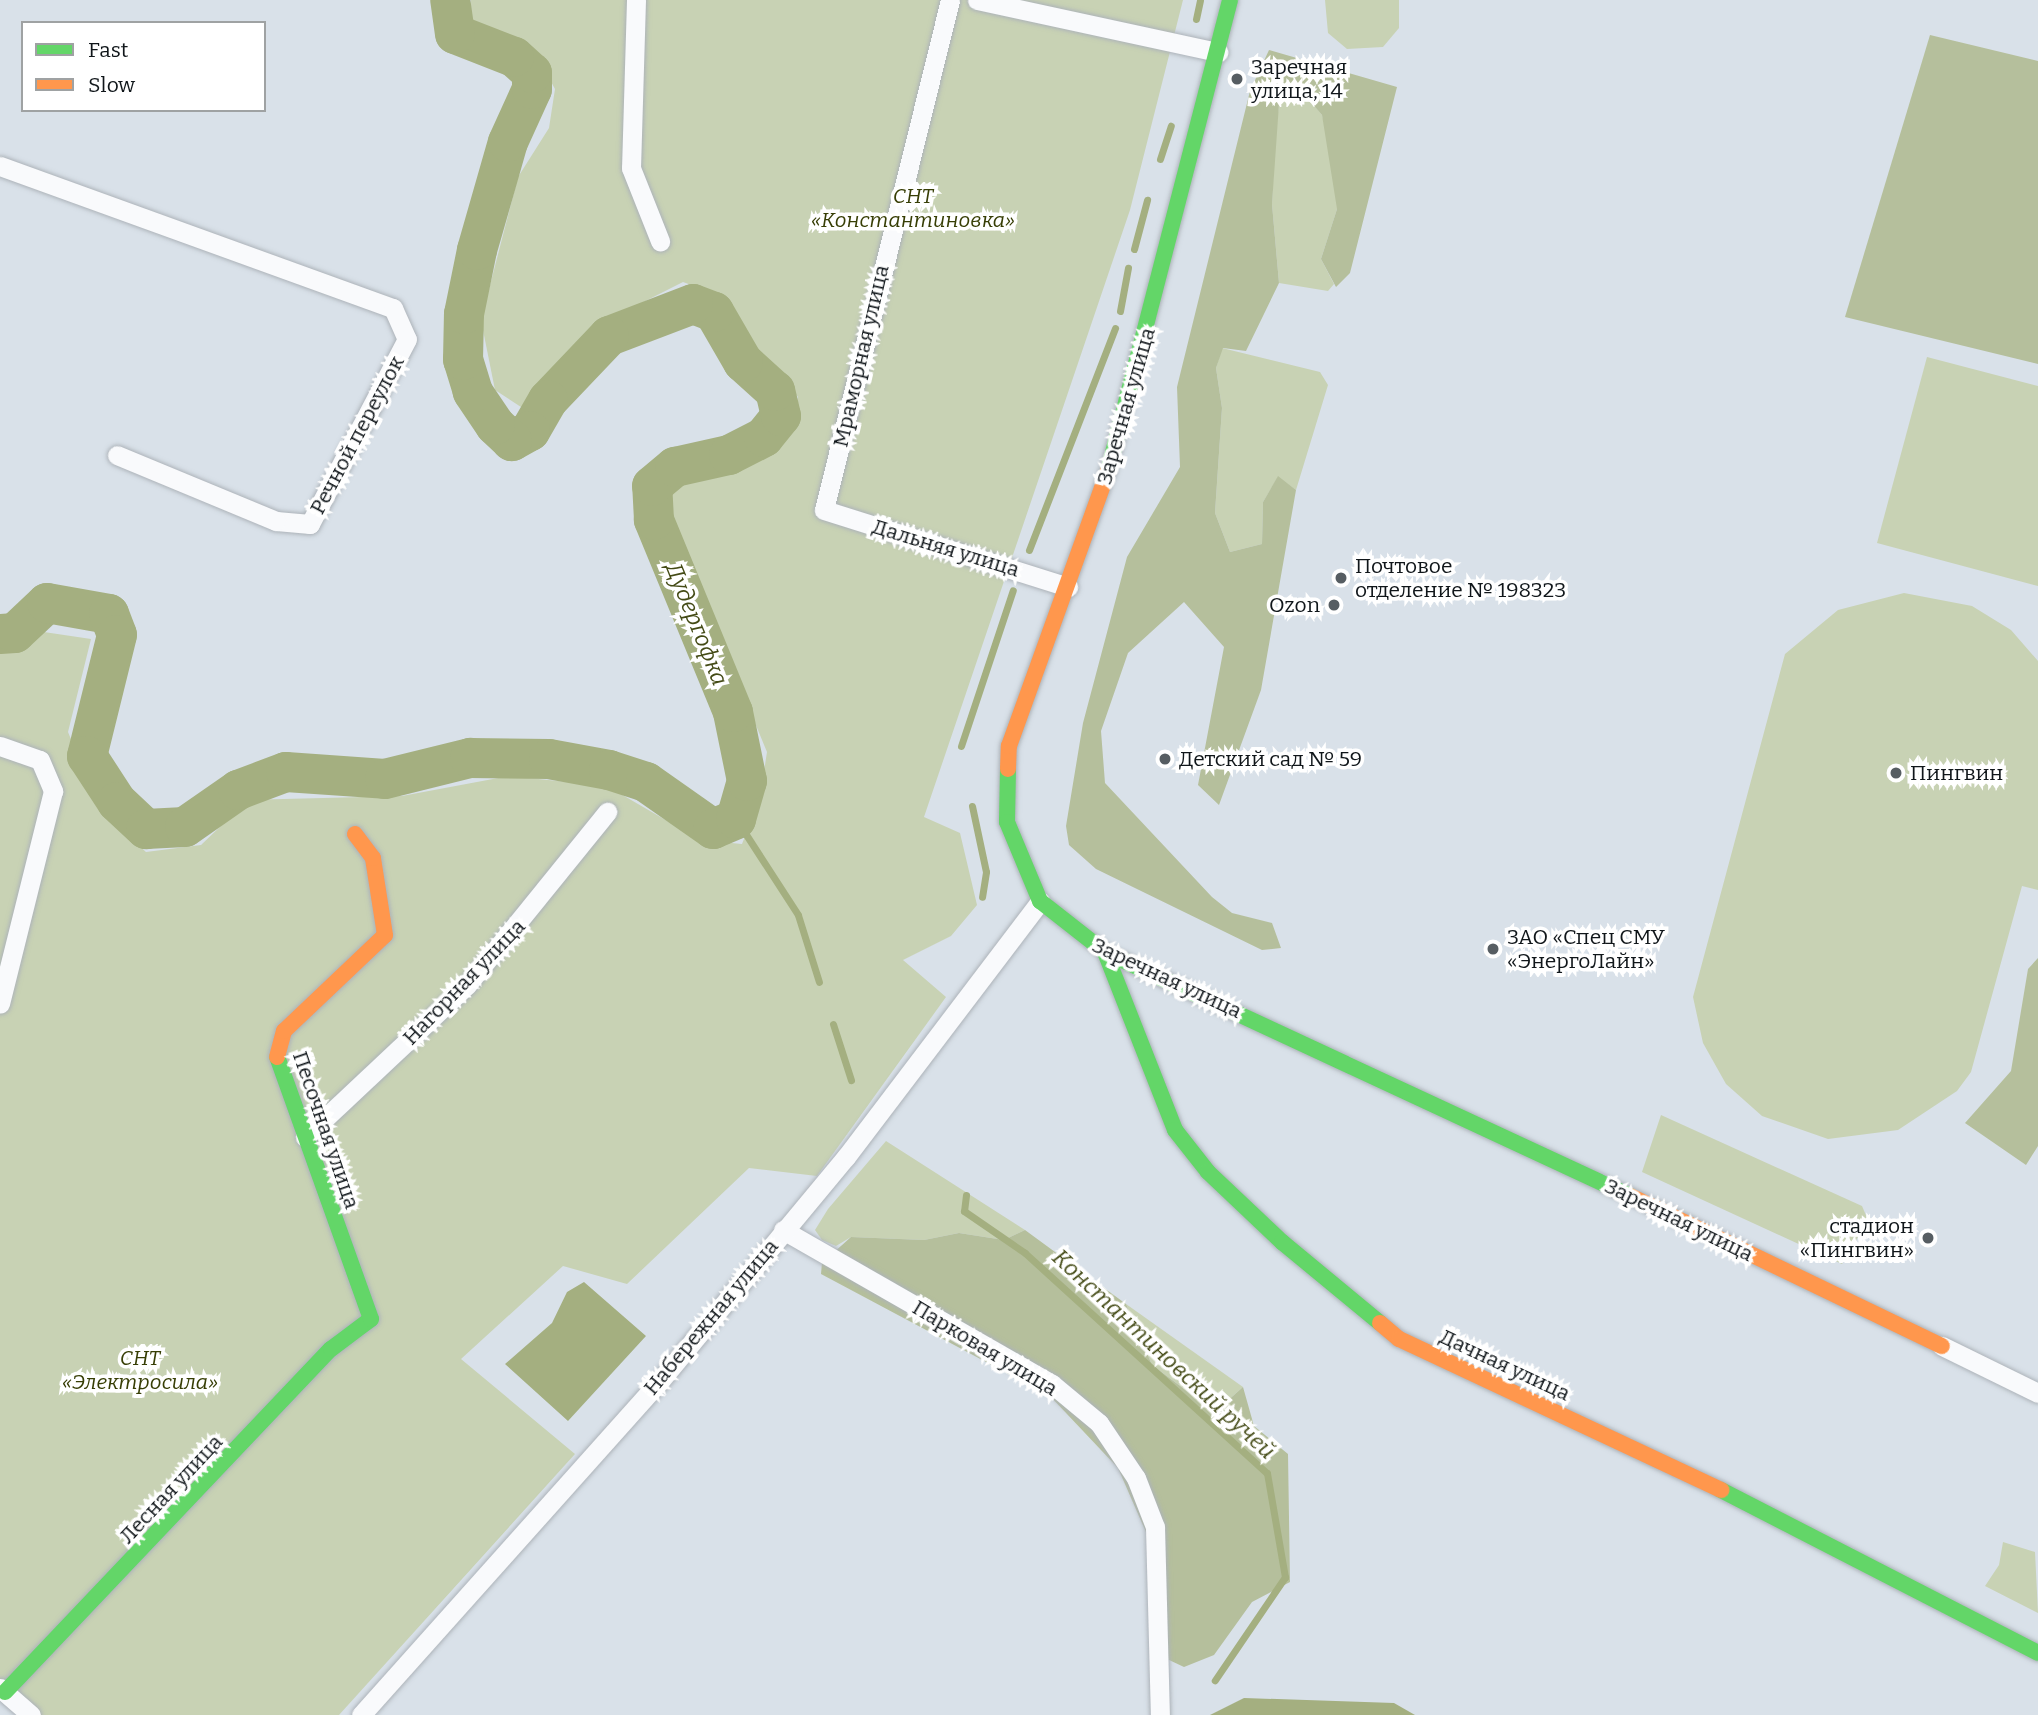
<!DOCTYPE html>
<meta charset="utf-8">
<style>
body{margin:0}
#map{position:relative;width:2038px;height:1715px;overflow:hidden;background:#d9e1e9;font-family:Bitter,serif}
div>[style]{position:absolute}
.green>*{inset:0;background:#c8d2b4}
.forest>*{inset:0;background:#b5bf9c}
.water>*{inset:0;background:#a4af80}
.stream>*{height:7px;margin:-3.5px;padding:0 3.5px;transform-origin:3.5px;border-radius:3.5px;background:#a4af80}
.river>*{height:40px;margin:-20px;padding:0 20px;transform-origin:20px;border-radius:20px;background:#a4af80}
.roads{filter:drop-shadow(0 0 2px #adb3b9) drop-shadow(0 0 2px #adb3b9)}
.street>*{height:19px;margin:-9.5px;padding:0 9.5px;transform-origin:9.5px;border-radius:9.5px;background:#f9fafc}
.fast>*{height:16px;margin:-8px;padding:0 8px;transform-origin:8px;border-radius:8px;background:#63d668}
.slow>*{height:16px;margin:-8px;padding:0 8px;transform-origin:8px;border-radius:8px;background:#ff974d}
.dots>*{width:19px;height:19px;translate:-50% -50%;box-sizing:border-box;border:4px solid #fff;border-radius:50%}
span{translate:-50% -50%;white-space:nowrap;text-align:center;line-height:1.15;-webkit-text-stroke:7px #fff;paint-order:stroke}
.poi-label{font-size:21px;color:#10161a}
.left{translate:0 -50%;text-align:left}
.right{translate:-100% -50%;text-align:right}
.park-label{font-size:21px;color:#373e05;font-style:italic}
.street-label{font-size:21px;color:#10161a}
.water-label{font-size:23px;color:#444b16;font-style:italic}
.legend{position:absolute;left:21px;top:21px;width:245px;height:91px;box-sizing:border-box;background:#fff;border:2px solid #9fa2a3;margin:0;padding:9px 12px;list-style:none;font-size:21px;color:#10161a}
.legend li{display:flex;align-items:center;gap:14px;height:35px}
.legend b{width:35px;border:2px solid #9fa2a3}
</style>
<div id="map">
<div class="green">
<i style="clip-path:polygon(471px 0,1183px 0,1130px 210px,924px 817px,960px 833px,977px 905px,951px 936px,903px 960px,946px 997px,817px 1176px,749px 1168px,627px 1284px,563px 1266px,461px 1359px,575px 1454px,339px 1715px,39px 1715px,0 1687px,0 647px,44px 632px,91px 639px,68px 732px,100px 810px,146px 852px,201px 845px,248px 800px,402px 796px,509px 776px,607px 786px,700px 840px,742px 844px,760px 797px,767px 752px,668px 512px,672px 485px,732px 467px,787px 436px,798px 397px,757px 351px,724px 297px,683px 282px,594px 327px,524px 409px,495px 390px,481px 320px,518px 177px,549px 128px,555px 89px,535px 53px,496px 43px,470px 17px)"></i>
<i style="clip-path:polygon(1325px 0,1399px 0,1399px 28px,1383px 47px,1347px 49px,1328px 33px)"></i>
<i style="clip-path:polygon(1298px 86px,1322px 115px,1337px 174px,1337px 209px,1321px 259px,1334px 284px,1328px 291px,1279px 283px,1272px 204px,1275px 139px,1279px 104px)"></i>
<i style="clip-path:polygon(1222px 348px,1320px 372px,1328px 385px,1296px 490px,1278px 477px,1263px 502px,1262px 544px,1230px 552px,1215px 513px,1222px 408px,1216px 368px)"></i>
<i style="clip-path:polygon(1927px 357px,2038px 386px,2038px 586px,1877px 543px)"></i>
<i style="clip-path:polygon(1904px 593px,1972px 606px,2011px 630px,2038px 661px,2038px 890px,2022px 886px,1971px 1072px,1957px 1091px,1898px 1130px,1828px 1139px,1762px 1116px,1726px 1084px,1703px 1043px,1693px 997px,1785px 654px,1838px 610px)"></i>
<i style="clip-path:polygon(1661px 1115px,1862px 1206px,1868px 1220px,1842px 1264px,1642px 1172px)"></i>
<i style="clip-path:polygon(886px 1141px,1025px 1230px,1004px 1240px,959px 1233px,924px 1240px,851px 1237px,836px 1246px,822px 1240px,815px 1230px,828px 1209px)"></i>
<i style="clip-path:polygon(1126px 1304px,1243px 1387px,1215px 1412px,1152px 1365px)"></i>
<i style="clip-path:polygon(2003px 1542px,2035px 1552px,2038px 1613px,1985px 1586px,1999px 1565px)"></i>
</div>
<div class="forest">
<i style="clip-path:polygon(1930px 35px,2038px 61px,2038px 364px,1845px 317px)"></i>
<i style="clip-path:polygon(1269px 50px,1397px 87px,1350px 273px,1336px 287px,1321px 259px,1337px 209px,1322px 115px,1298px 87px,1279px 104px,1272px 204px,1279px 283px,1246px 351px,1223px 348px,1216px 368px,1222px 408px,1215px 513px,1230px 552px,1262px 544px,1263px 502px,1278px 476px,1296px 490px,1261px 690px,1219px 805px,1198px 785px,1224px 647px,1184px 602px,1128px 653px,1101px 731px,1105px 783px,1212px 897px,1232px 913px,1272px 923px,1281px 948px,1262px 950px,1096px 869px,1069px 845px,1066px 826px,1083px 723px,1127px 557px,1180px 467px,1177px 387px,1250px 91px)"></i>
<i style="clip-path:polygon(2038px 958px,2038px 1146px,2026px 1165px,1965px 1123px,2011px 1071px,2028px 969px)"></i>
<i style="clip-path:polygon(1025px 1230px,1126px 1304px,1152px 1365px,1215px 1412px,1243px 1387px,1254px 1426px,1288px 1454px,1290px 1582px,1252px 1602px,1214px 1655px,1184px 1667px,1152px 1652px,1149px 1539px,1118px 1468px,1050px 1396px,821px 1274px,822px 1263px,851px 1237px,924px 1240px,959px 1233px,1004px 1240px)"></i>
</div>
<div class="water">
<i style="clip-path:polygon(584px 1282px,646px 1336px,568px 1421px,505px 1364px,552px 1323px,567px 1292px)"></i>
<i style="clip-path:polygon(1244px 1698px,1394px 1703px,1415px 1715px,1210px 1715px)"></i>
</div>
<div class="stream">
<i style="left:1196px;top:19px;width:19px;rotate:-78deg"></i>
<i style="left:1160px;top:159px;width:35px;rotate:-72deg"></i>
<i style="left:1134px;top:249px;width:51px;rotate:-75.1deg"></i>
<i style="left:1120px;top:311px;width:44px;rotate:-79.5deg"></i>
<i style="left:1029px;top:550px;width:238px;rotate:-68.8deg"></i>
<i style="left:961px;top:746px;width:164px;rotate:-71.6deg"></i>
<i style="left:972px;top:806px;width:67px;rotate:78deg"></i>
<i style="left:986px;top:872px;width:25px;rotate:99deg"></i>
<i style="left:736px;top:819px;width:114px;rotate:57.1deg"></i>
<i style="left:798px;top:915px;width:70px;rotate:72.6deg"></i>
<i style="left:833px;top:1024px;width:59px;rotate:72.2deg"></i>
<i style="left:966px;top:1195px;width:16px;rotate:97deg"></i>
<i style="left:964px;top:1211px;width:74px;rotate:34.5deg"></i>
<i style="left:1025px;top:1253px;width:327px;rotate:42.3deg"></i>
<i style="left:1267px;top:1473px;width:106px;rotate:80.2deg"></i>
<i style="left:1285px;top:1577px;width:125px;rotate:124.2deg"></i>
</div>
<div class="river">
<i style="left:0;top:634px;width:15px;rotate:-4deg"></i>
<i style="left:15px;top:633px;width:44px;rotate:-43.2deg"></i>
<i style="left:47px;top:603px;width:63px;rotate:10.1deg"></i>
<i style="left:109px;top:614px;width:22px;rotate:69deg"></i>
<i style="left:117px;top:635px;width:125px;rotate:103.9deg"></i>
<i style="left:87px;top:756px;width:55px;rotate:56.9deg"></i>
<i style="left:117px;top:802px;width:40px;rotate:43deg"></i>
<i style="left:146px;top:829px;width:39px;rotate:-3deg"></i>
<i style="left:185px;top:827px;width:65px;rotate:-34.9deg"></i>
<i style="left:238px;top:790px;width:51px;rotate:-20.6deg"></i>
<i style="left:286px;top:772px;width:99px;rotate:4deg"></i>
<i style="left:385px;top:779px;width:88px;rotate:-13.9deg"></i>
<i style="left:470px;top:758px;width:79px;rotate:0.7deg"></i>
<i style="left:549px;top:759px;width:61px;rotate:10.4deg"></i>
<i style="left:609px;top:770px;width:39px;rotate:18deg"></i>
<i style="left:646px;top:782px;width:82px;rotate:35deg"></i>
<i style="left:713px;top:829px;width:25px;rotate:-23deg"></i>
<i style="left:736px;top:819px;width:40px;rotate:-74deg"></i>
<i style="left:747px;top:781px;width:70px;rotate:-101.5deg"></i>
<i style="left:733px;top:712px;width:208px;rotate:-112.4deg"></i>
<i style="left:654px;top:520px;width:34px;rotate:-93deg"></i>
<i style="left:652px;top:486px;width:30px;rotate:-40deg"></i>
<i style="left:675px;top:467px;width:55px;rotate:-12.5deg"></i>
<i style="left:729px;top:455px;width:39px;rotate:-27deg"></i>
<i style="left:764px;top:437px;width:27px;rotate:-51deg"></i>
<i style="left:781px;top:416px;width:26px;rotate:-103deg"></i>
<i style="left:775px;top:391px;width:43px;rotate:-137.8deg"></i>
<i style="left:743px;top:362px;width:58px;rotate:-120.1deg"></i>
<i style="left:714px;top:312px;width:22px;rotate:-159deg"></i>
<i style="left:693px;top:304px;width:90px;rotate:159.1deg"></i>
<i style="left:609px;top:336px;width:88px;rotate:133.6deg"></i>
<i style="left:548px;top:400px;width:36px;rotate:120deg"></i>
<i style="left:530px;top:431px;width:21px;rotate:151deg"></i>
<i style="left:512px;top:441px;width:23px;rotate:-137deg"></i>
<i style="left:495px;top:425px;width:40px;rotate:-124deg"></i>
<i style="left:473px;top:392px;width:34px;rotate:-107deg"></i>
<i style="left:463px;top:360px;width:46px;rotate:-88.8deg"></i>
<i style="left:464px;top:314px;width:65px;rotate:-78.5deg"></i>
<i style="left:477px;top:250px;width:112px;rotate:-74deg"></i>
<i style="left:508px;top:142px;width:58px;rotate:-65.6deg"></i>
<i style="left:532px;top:89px;width:16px;rotate:-90deg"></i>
<i style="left:532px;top:73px;width:24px;rotate:-138deg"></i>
<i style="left:514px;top:57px;width:63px;rotate:-158.7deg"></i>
<i style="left:455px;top:34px;width:34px;rotate:-98deg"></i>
</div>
<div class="roads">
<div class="street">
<i style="left:636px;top:0;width:168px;rotate:91.7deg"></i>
<i style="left:631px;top:168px;width:79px;rotate:68.3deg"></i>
<i style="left:950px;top:0;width:525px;rotate:103.88deg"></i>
<i style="left:824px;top:510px;width:256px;rotate:17.5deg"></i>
<i style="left:977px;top:0;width:247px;rotate:12.2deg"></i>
<i style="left:0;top:166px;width:418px;rotate:19.9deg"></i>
<i style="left:393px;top:308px;width:34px;rotate:66deg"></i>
<i style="left:407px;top:339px;width:209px;rotate:117.7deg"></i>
<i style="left:310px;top:524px;width:34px;rotate:-175deg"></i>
<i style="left:276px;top:521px;width:172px;rotate:-157.5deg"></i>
<i style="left:0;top:746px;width:42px;rotate:19.3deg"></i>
<i style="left:40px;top:760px;width:34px;rotate:67deg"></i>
<i style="left:53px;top:791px;width:219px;rotate:104deg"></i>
<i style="left:305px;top:1137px;width:222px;rotate:-43.2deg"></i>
<i style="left:467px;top:985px;width:223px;rotate:-51deg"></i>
<i style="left:783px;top:1230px;width:310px;rotate:29.8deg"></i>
<i style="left:1052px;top:1384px;width:61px;rotate:39.7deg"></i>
<i style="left:1099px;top:1423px;width:66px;rotate:56.1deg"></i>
<i style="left:1136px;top:1478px;width:53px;rotate:68.8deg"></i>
<i style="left:1155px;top:1527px;width:188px;rotate:88.5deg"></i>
<i style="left:1942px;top:1346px;width:107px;rotate:26.1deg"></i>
<i style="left:0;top:1688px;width:41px;rotate:41.1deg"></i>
<i style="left:361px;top:1715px;width:447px;rotate:-48.2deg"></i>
<i style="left:659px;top:1382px;width:293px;rotate:-50.3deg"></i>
<i style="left:846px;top:1157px;width:321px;rotate:-52.8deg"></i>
</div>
<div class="fast">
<i style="left:1109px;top:468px;width:483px;rotate:-75.5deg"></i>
<i style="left:1008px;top:769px;width:53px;rotate:91.1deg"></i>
<i style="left:1007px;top:822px;width:86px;rotate:67.3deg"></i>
<i style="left:1040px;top:901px;width:83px;rotate:38.1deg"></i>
<i style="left:1105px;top:952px;width:579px;rotate:24.93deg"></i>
<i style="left:1105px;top:952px;width:191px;rotate:68.5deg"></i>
<i style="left:1175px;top:1130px;width:53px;rotate:51.8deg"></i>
<i style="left:1208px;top:1172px;width:102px;rotate:43.4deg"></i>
<i style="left:1282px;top:1242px;width:127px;rotate:39.6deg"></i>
<i style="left:1721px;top:1490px;width:356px;rotate:27.2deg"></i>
<i style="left:5px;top:1692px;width:473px;rotate:-46.5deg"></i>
<i style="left:331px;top:1349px;width:50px;rotate:-36.9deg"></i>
<i style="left:371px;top:1319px;width:278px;rotate:-109.7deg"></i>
</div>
<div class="slow">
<i style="left:1008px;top:769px;width:23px;rotate:-88deg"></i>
<i style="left:1009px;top:746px;width:295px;rotate:-70.2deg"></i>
<i style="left:277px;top:1057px;width:27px;rotate:-75deg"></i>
<i style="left:284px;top:1031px;width:139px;rotate:-43.5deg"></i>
<i style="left:385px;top:935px;width:78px;rotate:-98.9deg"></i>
<i style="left:373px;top:858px;width:30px;rotate:-127deg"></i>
<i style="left:1630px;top:1196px;width:346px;rotate:25.7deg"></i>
<i style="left:1380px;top:1323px;width:25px;rotate:40deg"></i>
<i style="left:1399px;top:1339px;width:356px;rotate:25.1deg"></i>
</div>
</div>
<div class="dots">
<i style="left:1237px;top:79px;background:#565d62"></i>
<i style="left:1341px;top:578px;background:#565d62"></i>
<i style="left:1334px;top:605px;background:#565d62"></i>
<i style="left:1165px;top:759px;background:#565d62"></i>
<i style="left:1896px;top:773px;background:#565d62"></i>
<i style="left:1493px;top:949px;background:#565d62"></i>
<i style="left:1928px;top:1238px;background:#565d62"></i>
</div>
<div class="poi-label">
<span class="left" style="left:1251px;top:79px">Заречная<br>улица, 14</span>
<span class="left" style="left:1355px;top:578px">Почтовое<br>отделение № 198323</span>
<span class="right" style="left:1320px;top:605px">Ozon</span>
<span class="left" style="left:1179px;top:759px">Детский сад № 59</span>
<span class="left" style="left:1910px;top:773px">Пингвин</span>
<span class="left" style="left:1507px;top:949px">ЗАО «Спец СМУ<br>«ЭнергоЛайн»</span>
<span class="right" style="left:1914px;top:1238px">стадион<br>«Пингвин»</span>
</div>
<div class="park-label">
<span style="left:913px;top:208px">СНТ<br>«Константиновка»</span>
<span style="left:140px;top:1370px">СНТ<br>«Электросила»</span>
</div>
<div class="street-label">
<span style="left:861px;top:356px;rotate:-77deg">Мраморная улица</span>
<span style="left:1126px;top:406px;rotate:-74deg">Заречная улица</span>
<span style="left:357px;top:435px;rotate:-62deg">Речной переулок</span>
<span style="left:946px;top:548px;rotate:17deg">Дальняя улица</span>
<span style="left:1167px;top:978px;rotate:25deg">Заречная улица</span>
<span style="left:464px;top:982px;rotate:-46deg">Нагорная улица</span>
<span style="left:326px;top:1130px;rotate:71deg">Песочная улица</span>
<span style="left:1679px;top:1220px;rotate:26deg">Заречная улица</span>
<span style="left:711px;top:1317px;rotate:-50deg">Набережная улица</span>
<span style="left:985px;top:1348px;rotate:31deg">Парковая улица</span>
<span style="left:1505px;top:1365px;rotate:25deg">Дачная улица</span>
<span style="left:171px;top:1489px;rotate:-47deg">Лесная улица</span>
</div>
<div class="water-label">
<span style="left:697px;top:624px;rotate:68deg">Дудергофка</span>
<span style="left:1164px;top:1354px;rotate:43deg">Константиновский ручей</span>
</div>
<ul class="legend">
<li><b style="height:9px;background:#63d668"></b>Fast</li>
<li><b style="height:9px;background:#ff974d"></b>Slow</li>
</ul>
</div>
